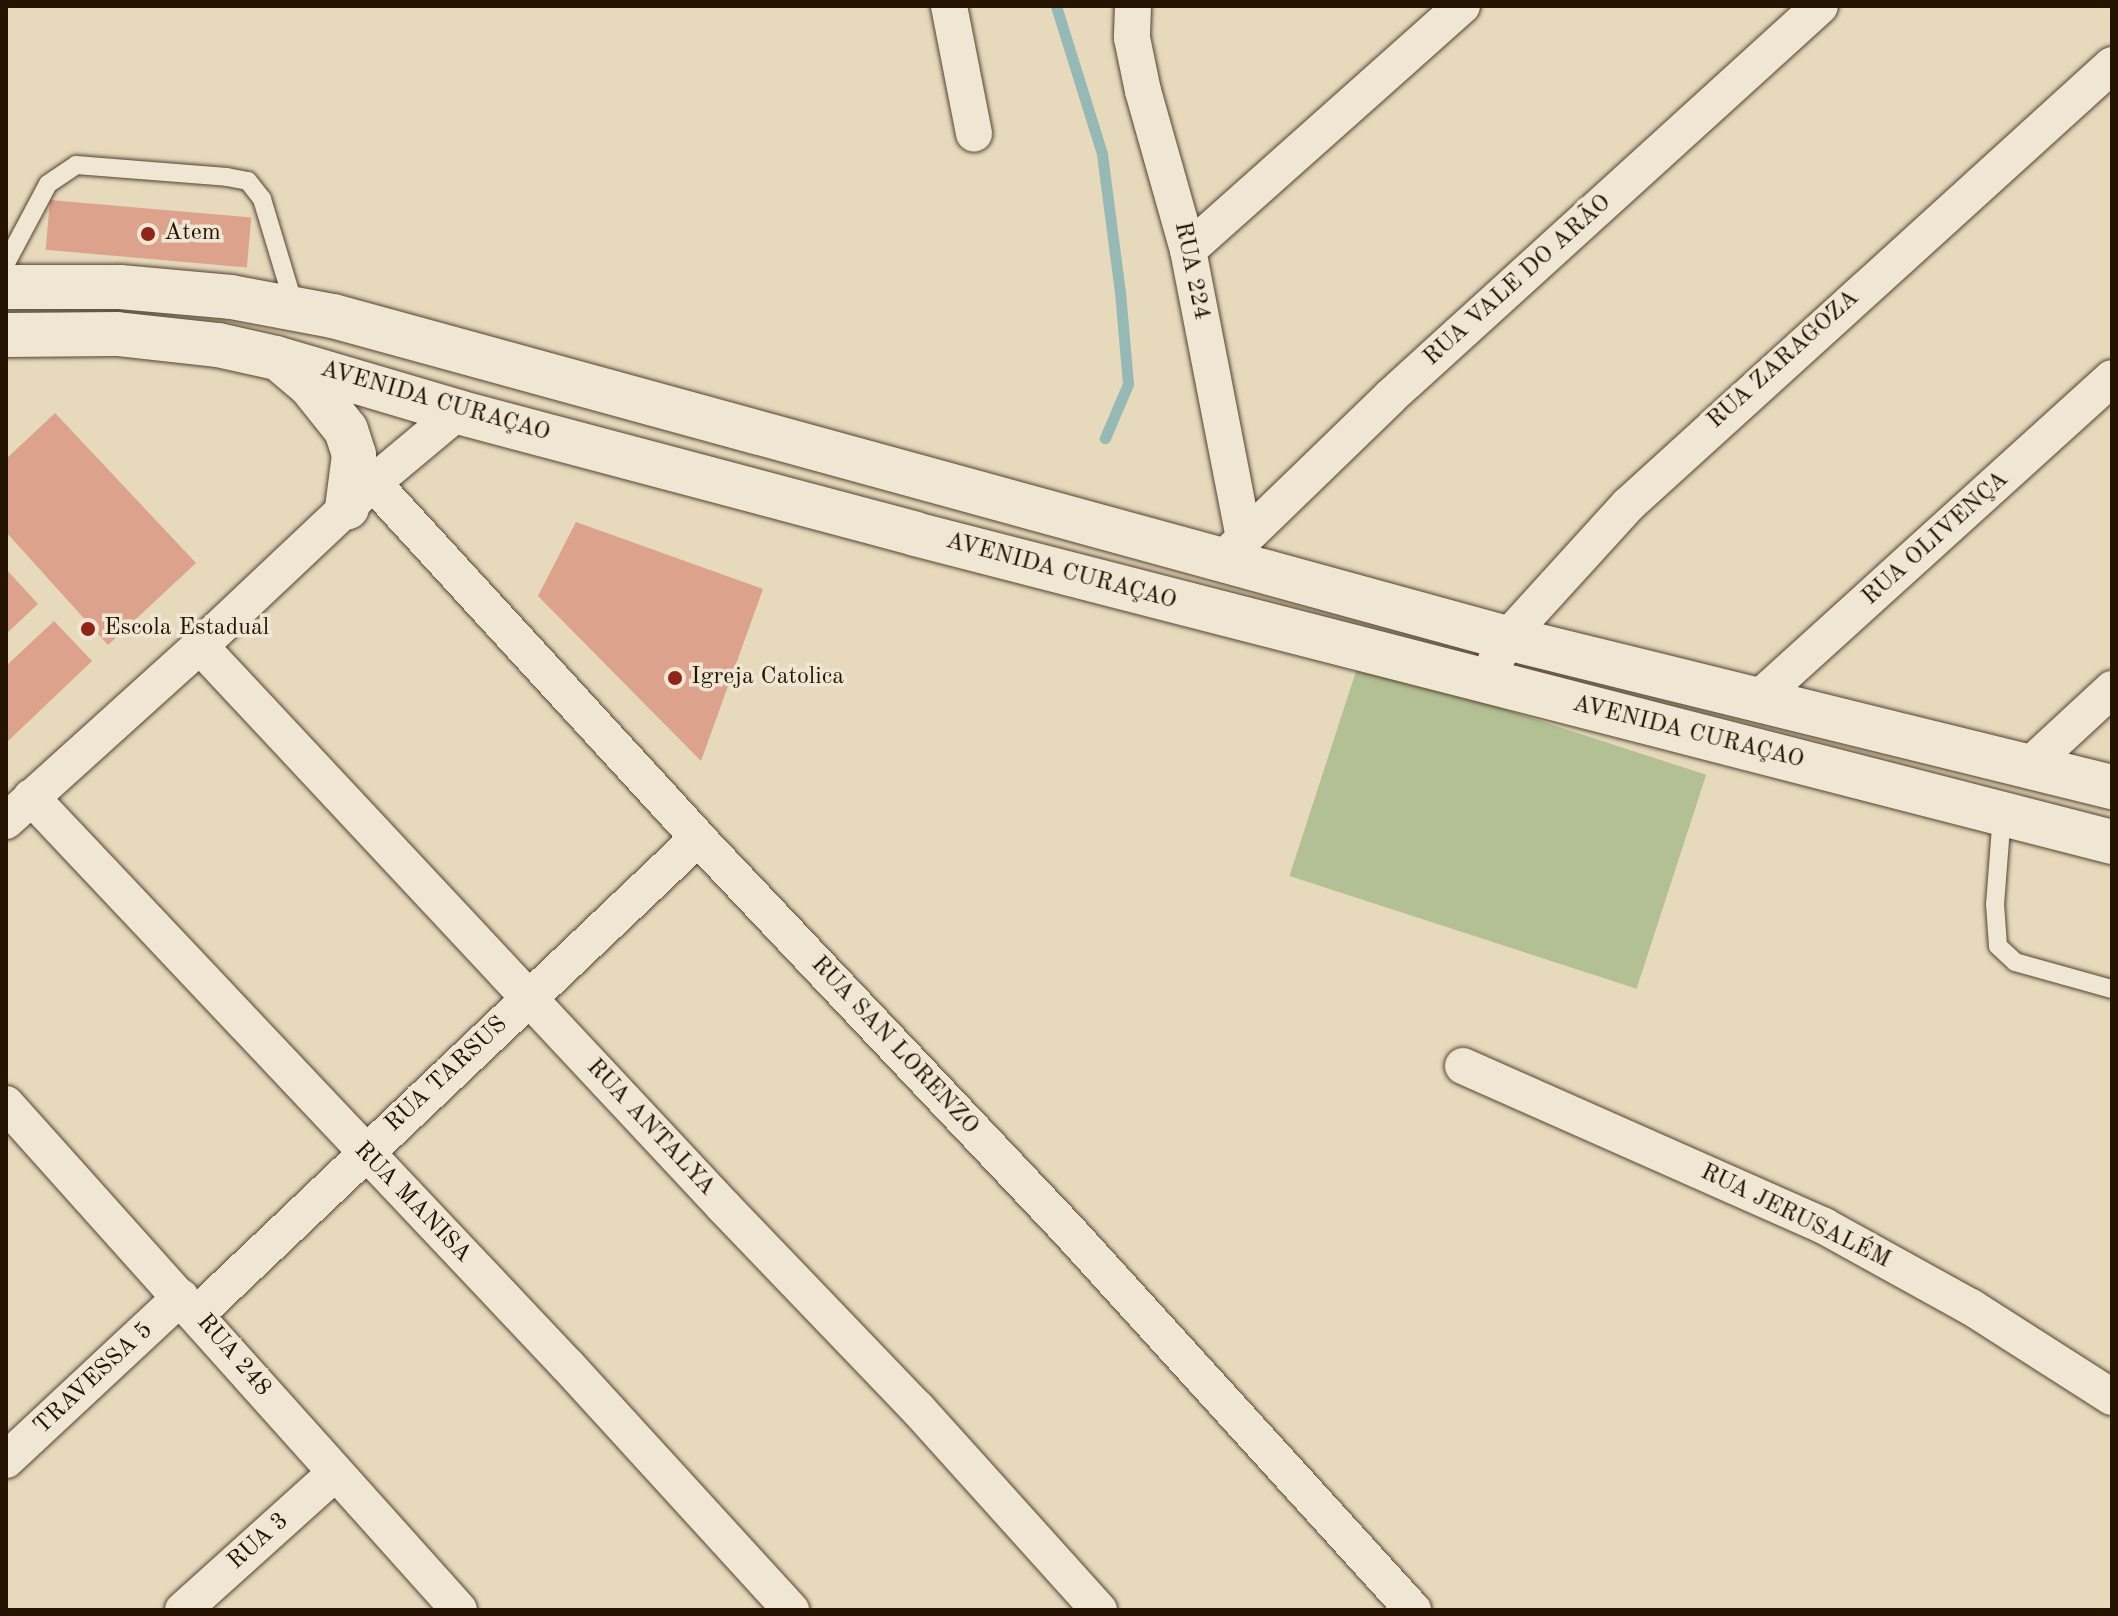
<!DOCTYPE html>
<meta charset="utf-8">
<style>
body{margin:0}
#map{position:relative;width:2118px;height:1616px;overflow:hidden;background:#e6d9bc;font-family:"Old Standard TT",serif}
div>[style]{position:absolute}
.green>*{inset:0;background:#b2c093;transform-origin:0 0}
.stream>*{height:11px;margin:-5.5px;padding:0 5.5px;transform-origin:5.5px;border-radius:5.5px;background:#97b9b5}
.building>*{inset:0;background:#dda28b;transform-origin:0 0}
.roads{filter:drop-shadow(0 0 2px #54442f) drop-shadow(0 0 2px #54442f)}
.service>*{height:18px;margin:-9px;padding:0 9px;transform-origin:9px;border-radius:9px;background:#efe6d3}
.minor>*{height:36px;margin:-18px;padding:0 18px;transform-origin:18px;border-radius:18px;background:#efe6d3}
.secondary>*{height:44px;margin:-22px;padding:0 22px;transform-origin:22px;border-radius:22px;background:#efe6d3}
.dots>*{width:22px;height:22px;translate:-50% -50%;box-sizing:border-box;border:4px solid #efe6d3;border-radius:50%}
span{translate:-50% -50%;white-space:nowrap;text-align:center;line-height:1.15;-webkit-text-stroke:7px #efe6d3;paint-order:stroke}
.poi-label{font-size:24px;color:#231300}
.left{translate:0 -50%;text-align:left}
.street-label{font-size:24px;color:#231300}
.frame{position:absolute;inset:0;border:8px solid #231300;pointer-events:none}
</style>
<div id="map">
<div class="green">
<i style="left:1359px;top:662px;width:365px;height:225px;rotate:18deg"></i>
</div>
<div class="stream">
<i style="left:1056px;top:6px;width:155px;rotate:72.7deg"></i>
<i style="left:1102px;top:154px;width:139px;rotate:82.6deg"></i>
<i style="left:1120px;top:292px;width:92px;rotate:85deg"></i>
<i style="left:1128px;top:384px;width:59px;rotate:113.1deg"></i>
</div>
<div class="building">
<i style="left:50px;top:200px;width:202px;height:50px;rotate:5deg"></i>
<i style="clip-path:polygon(55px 413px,196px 563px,108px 645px,6px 532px,6px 459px)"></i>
<i style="clip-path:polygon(576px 522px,763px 589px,701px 761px,538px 596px)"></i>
<i style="clip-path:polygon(6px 569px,38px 604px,6px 634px)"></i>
<i style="clip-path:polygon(54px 621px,92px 661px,6px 743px,6px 666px)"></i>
</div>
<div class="roads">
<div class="service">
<i style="left:6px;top:263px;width:89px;rotate:-62deg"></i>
<i style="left:48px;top:184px;width:34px;rotate:-34deg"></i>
<i style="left:76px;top:165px;width:151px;rotate:4.5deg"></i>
<i style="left:227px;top:177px;width:21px;rotate:11deg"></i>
<i style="left:248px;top:181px;width:23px;rotate:52deg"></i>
<i style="left:262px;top:199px;width:114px;rotate:73.2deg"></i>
<i style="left:2002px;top:814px;width:90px;rotate:94.4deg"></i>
<i style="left:1995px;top:904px;width:42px;rotate:85.9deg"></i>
<i style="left:1998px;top:946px;width:23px;rotate:43deg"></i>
<i style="left:2015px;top:962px;width:101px;rotate:15.6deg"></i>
</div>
<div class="minor">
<i style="left:949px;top:6px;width:130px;rotate:78.9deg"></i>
<i style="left:1133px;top:6px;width:32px;rotate:92deg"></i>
<i style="left:1132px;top:38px;width:54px;rotate:78.3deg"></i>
<i style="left:1143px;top:91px;width:165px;rotate:74.2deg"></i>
<i style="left:1188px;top:250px;width:294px;rotate:79deg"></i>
<i style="left:1188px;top:250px;width:367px;rotate:-41.7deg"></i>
<i style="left:373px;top:483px;width:481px;rotate:47.5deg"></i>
<i style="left:698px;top:838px;width:540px;rotate:46.65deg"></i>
<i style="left:1069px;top:1231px;width:512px;rotate:47.77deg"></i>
<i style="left:1221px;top:561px;width:235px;rotate:-44.1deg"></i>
<i style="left:1390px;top:397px;width:581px;rotate:-42.28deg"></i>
<i style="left:200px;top:646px;width:768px;rotate:46.95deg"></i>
<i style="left:724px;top:1207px;width:279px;rotate:46.2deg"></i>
<i style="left:917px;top:1408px;width:272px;rotate:48deg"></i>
<i style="left:1496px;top:660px;width:25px;rotate:-63deg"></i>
<i style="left:1507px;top:638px;width:180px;rotate:-47.7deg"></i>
<i style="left:1628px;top:505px;width:654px;rotate:-42.27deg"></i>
<i style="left:1759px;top:698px;width:476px;rotate:-42.2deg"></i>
<i style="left:2030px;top:765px;width:112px;rotate:-42.8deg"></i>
<i style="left:31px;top:797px;width:782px;rotate:46.66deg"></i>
<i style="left:568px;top:1366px;width:331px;rotate:47.6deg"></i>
<i style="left:6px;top:821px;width:261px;rotate:-42.1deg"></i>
<i style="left:200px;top:646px;width:238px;rotate:-43.3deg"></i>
<i style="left:373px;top:483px;width:111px;rotate:-39.9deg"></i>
<i style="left:1463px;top:1066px;width:395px;rotate:23.9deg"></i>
<i style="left:1824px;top:1226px;width:168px;rotate:28.9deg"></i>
<i style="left:1971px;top:1307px;width:167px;rotate:32.6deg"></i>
<i style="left:6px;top:1104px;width:679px;rotate:48.16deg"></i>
<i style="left:197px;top:1314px;width:691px;rotate:-43.53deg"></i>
<i style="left:6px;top:1460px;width:239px;rotate:-43deg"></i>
<i style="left:183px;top:1610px;width:203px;rotate:-42deg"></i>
</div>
<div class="secondary">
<i style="left:6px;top:287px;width:114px"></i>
<i style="left:120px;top:287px;width:111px;rotate:5.1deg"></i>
<i style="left:231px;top:297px;width:104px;rotate:10.6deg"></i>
<i style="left:333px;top:316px;width:1217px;rotate:15.34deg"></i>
<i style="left:1507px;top:638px;width:623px;rotate:13.84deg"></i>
<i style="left:6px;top:335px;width:111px;rotate:-0.5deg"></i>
<i style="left:117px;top:334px;width:102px;rotate:6.2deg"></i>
<i style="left:218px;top:345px;width:59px;rotate:12.6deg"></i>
<i style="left:276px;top:358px;width:190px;rotate:16.5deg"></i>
<i style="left:458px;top:412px;width:473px;rotate:14.9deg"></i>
<i style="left:915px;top:534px;width:1236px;rotate:14.43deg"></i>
<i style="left:285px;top:364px;width:34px;rotate:40deg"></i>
<i style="left:311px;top:386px;width:56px;rotate:51.5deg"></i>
<i style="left:346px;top:430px;width:26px;rotate:72deg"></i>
<i style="left:354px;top:455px;width:53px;rotate:97.5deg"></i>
</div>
</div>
<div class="dots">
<i style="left:148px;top:234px;background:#8f2418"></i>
<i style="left:88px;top:629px;background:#8f2418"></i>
<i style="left:675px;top:678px;background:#8f2418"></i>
</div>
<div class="poi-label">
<span class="left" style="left:164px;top:234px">Atem</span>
<span class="left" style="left:104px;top:629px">Escola Estadual</span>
<span class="left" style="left:691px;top:678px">Igreja Catolica</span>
</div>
<div class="street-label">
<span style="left:1191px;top:271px;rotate:78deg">RUA 224</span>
<span style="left:1518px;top:281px;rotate:-42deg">RUA VALE DO ARÃO</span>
<span style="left:1784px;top:360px;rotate:-42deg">RUA ZARAGOZA</span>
<span style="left:435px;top:402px;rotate:16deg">AVENIDA CURAÇAO</span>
<span style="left:1936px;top:539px;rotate:-42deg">RUA OLIVENÇA</span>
<span style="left:1061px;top:572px;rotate:15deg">AVENIDA CURAÇAO</span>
<span style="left:1688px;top:733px;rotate:14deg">AVENIDA CURAÇAO</span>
<span style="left:894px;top:1046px;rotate:47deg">RUA SAN LORENZO</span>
<span style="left:447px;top:1075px;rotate:-43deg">RUA TARSUS</span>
<span style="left:650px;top:1128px;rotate:47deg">RUA ANTALYA</span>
<span style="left:412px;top:1203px;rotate:46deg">RUA MANISA</span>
<span style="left:1795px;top:1217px;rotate:26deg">RUA JERUSALÉM</span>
<span style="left:233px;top:1356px;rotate:49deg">RUA 248</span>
<span style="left:94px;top:1379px;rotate:-43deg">TRAVESSA 5</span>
<span style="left:259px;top:1542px;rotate:-42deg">RUA 3</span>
</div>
<div class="frame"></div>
</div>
